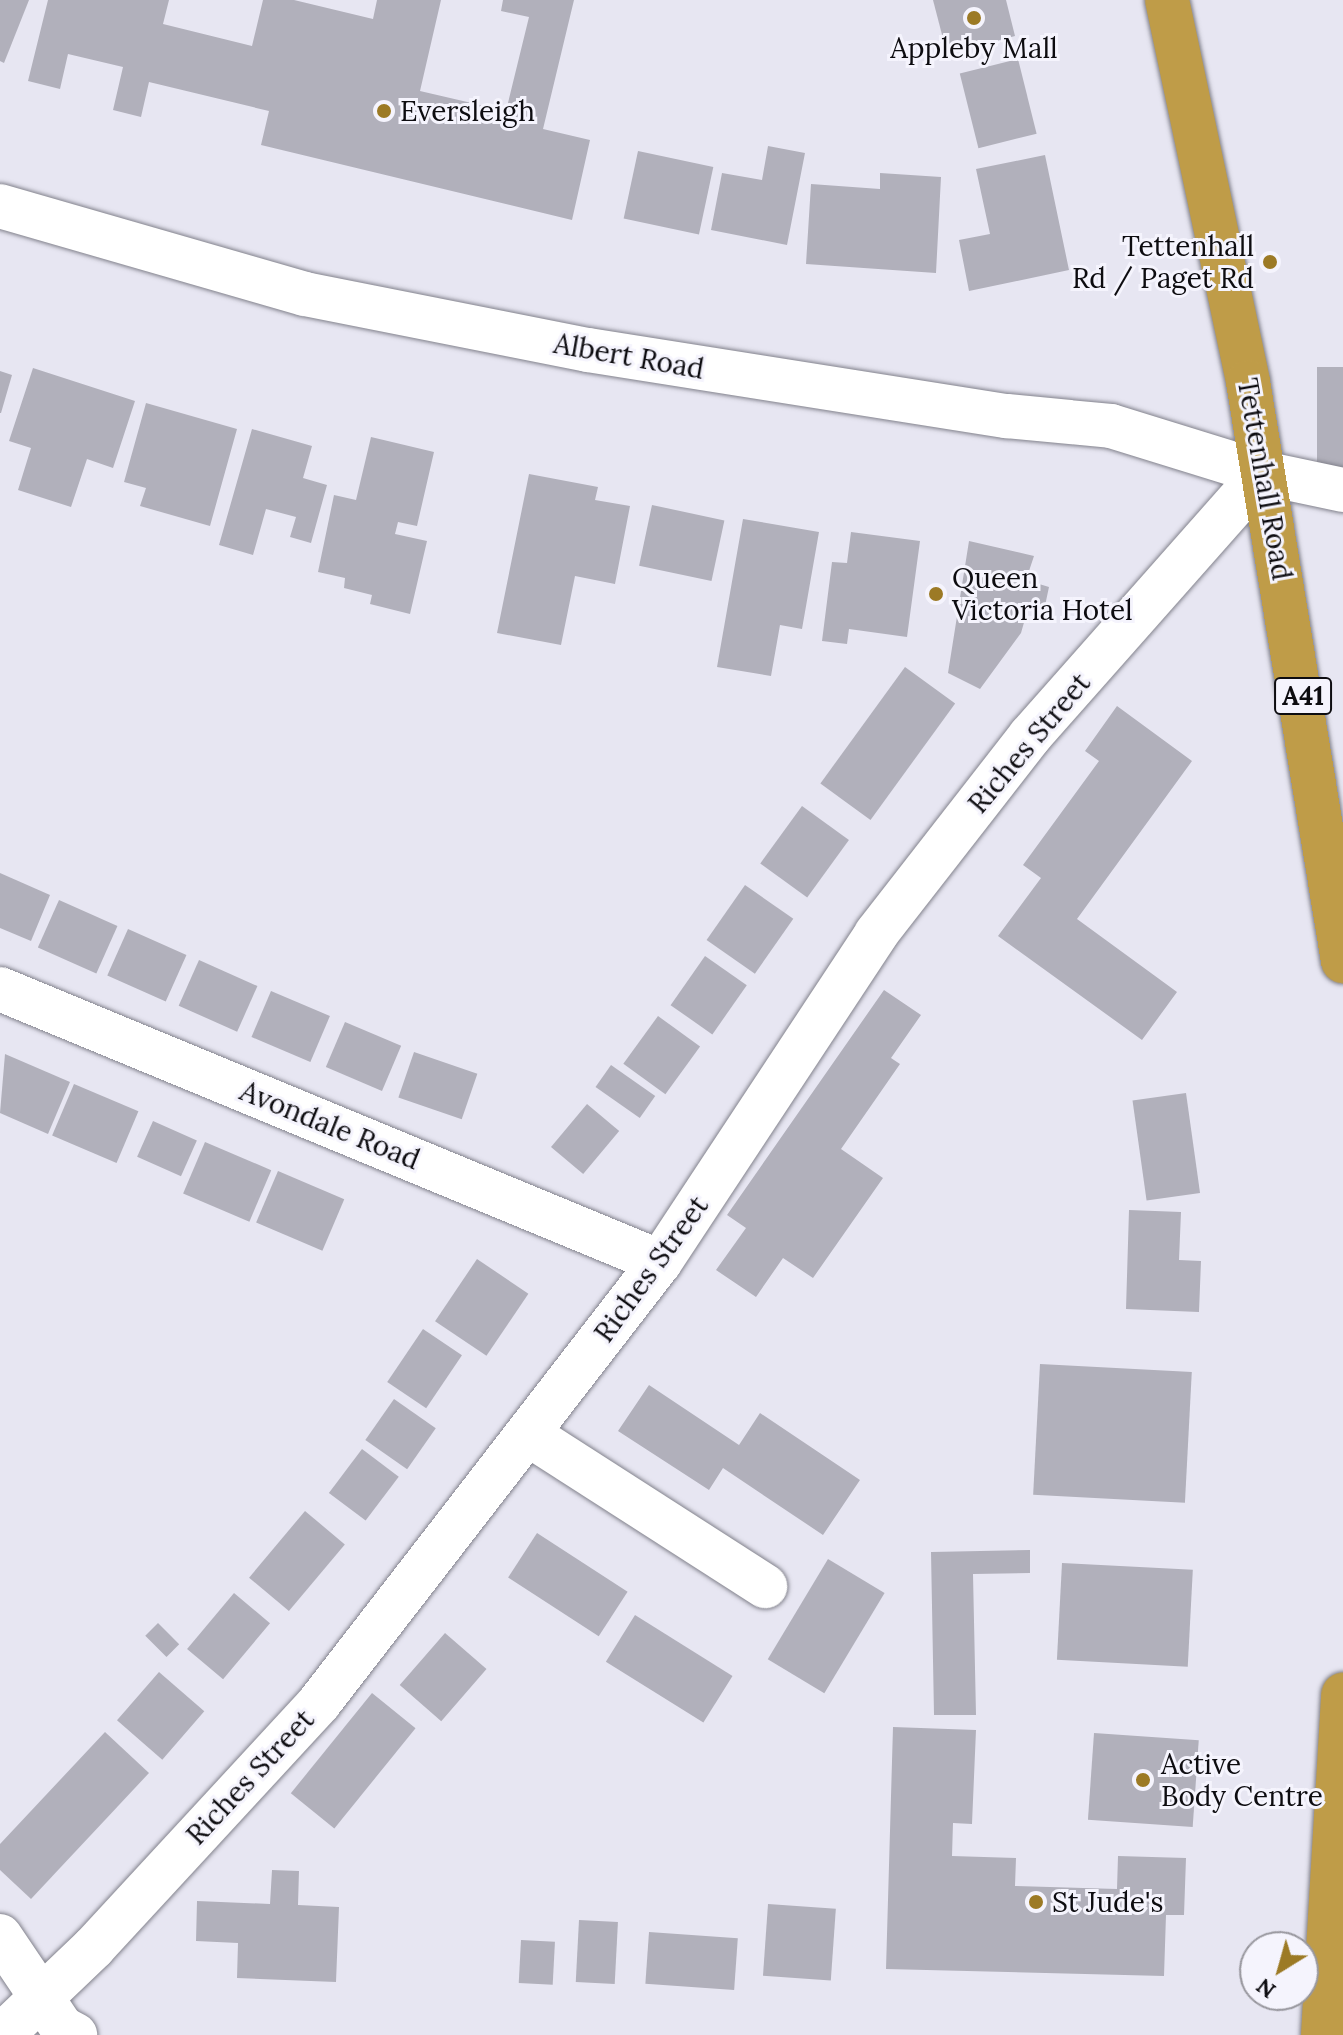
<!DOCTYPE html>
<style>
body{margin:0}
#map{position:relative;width:1343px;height:2035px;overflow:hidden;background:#e7e6f2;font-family:Lora,serif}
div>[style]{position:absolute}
.building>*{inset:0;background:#b1b0bb;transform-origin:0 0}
.roads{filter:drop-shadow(0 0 2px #82828c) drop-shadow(0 0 2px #82828c)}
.minor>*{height:44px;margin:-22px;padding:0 22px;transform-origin:22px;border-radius:22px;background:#fff}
.highway>*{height:44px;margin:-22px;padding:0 22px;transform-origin:22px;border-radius:22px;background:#bf9c48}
.dots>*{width:22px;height:22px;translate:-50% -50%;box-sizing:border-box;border:4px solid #f5f4fd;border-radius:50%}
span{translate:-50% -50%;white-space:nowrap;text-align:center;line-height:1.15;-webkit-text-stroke:6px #f5f4fd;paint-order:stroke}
.shield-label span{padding:2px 6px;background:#f5f4fd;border:2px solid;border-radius:6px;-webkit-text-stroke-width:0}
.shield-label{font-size:26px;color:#0d0c10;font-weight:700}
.poi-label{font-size:28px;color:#0d0c10}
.left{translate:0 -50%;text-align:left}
.right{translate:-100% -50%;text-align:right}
.street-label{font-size:28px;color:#0d0c10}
.north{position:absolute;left:1239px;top:1931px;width:80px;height:80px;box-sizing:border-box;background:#f5f4fd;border:2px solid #98979e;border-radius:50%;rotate:217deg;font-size:22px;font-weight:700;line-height:32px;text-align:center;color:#0d0c10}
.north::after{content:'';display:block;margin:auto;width:28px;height:36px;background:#9c7a25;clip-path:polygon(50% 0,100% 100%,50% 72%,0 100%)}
</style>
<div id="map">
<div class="building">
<i style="clip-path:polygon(0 0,29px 0,4px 63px,0 61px)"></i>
<i style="clip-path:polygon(48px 0,169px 0,163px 24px,252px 46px,263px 0,294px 0,373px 19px,377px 0,441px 0,420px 91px,506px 111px,529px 17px,501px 11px,503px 0,574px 0,543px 129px,590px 140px,572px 220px,261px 145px,269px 111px,149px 82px,141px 117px,113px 110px,123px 67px,68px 54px,60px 89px,28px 81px)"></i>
<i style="clip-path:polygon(933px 0,1006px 0,1015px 36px,947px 54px)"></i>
<i style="left:1018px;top:59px;width:77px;height:60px;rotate:76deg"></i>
<i style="clip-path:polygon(768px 146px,805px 153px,787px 245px,711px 230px,722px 173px,762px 180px)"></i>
<i style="left:638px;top:151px;width:77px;height:69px;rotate:12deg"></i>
<i style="clip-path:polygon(1045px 155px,1069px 270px,969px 291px,959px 240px,990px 234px,976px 169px)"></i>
<i style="clip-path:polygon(880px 173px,941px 177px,936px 273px,806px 264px,811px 184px,880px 189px)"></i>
<i style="left:1317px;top:367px;width:26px;height:103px"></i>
<i style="clip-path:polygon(33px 368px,135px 401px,113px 468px,87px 459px,71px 507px,18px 490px,31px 448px,9px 441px)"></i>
<i style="clip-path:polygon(0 371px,12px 375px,1px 413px,0 413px)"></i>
<i style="clip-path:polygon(146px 403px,237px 429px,210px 526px,140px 506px,146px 488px,124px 482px)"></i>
<i style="clip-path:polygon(252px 429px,312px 446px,303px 478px,327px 485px,311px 543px,290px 537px,296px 517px,266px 509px,253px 555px,219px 545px)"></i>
<i style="clip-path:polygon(371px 437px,434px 452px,417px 526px,398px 522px,395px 534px,427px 541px,410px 614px,370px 604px,372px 595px,344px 588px,345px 578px,318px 572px,334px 495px,356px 500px)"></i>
<i style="clip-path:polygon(529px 474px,598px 487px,595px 500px,630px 506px,615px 584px,575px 576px,561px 645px,497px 633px)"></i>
<i style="left:652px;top:505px;width:74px;height:62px;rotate:12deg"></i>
<i style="clip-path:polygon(743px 519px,819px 532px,802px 629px,780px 625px,771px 676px,717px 667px)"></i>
<i style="clip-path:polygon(851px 532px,920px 541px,907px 637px,849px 629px,847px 644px,822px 641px,832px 562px,847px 563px)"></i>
<i style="clip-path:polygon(969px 541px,1034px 556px,1026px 580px,1049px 587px,1043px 615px,1029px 605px,1021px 633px,980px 689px,948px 673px)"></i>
<i style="left:905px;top:667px;width:62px;height:144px;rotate:36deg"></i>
<i style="clip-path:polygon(1117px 706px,1192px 761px,1077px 919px,1177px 992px,1142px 1040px,998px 936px,1041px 878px,1023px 865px,1099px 761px,1085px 751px)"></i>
<i style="left:802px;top:806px;width:58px;height:71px;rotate:36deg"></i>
<i style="clip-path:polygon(0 873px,50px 895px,31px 941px,0 928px)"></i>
<i style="left:745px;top:885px;width:59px;height:67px;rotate:35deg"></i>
<i style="left:59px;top:900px;width:64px;height:52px;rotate:24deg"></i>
<i style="left:128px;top:929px;width:64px;height:51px;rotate:24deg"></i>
<i style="left:705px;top:956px;width:51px;height:60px;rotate:35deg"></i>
<i style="left:199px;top:960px;width:64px;height:50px;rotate:24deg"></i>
<i style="clip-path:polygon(884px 990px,921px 1015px,891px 1058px,900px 1064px,841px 1149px,883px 1178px,813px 1278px,783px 1258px,756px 1297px,716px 1270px,746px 1228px,727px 1215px)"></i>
<i style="left:271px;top:991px;width:64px;height:50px;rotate:23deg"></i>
<i style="left:658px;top:1016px;width:52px;height:59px;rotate:36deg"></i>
<i style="left:345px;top:1022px;width:61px;height:49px;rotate:23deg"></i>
<i style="left:414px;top:1052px;width:67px;height:48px;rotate:19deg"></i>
<i style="clip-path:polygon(5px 1054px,70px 1082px,48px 1134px,0 1113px)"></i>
<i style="left:611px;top:1065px;width:54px;height:27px;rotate:35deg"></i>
<i style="left:74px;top:1084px;width:70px;height:56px;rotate:23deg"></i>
<i style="left:1186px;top:1093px;width:101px;height:54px;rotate:82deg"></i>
<i style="left:587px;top:1104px;width:42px;height:56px;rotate:40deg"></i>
<i style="left:153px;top:1121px;width:48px;height:39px;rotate:24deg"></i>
<i style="left:205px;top:1142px;width:72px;height:56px;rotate:23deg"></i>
<i style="left:278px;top:1171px;width:72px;height:56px;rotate:23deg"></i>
<i style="clip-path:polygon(1129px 1210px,1181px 1212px,1179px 1260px,1201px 1261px,1199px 1312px,1126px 1309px)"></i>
<i style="left:477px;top:1259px;width:62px;height:75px;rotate:34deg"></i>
<i style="left:423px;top:1329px;width:47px;height:64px;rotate:34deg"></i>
<i style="left:1040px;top:1364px;width:152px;height:131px;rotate:3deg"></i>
<i style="clip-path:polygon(649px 1385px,739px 1445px,760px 1413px,860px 1480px,823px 1535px,723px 1468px,709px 1490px,618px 1431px)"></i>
<i style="left:394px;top:1399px;width:51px;height:50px;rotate:35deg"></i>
<i style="left:362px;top:1449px;width:46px;height:55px;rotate:37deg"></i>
<i style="left:305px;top:1511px;width:52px;height:87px;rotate:40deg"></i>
<i style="left:537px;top:1533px;width:108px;height:53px;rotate:33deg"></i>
<i style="clip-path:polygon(1030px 1550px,1030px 1573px,973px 1574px,976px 1715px,934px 1715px,931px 1552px)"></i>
<i style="left:828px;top:1559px;width:66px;height:117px;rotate:31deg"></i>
<i style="left:1062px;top:1563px;width:131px;height:97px;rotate:3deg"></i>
<i style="left:234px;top:1593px;width:47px;height:73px;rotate:40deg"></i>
<i style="left:635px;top:1615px;width:115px;height:55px;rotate:32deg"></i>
<i style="left:158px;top:1623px;width:30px;height:18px;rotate:45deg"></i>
<i style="left:445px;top:1633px;width:55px;height:69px;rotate:41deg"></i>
<i style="left:159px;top:1672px;width:60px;height:64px;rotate:41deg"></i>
<i style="left:372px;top:1693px;width:56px;height:129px;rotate:39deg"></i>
<i style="clip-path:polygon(893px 1727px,976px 1730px,972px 1824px,953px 1823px,952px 1856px,1016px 1858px,1015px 1886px,1117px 1889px,1118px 1856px,1186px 1858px,1184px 1915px,1166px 1915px,1164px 1976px,886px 1969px)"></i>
<i style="clip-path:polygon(105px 1732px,149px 1773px,31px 1899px,0 1870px,0 1844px)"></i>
<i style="left:1094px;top:1733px;width:105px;height:87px;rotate:4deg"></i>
<i style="clip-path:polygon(272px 1870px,299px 1871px,298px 1905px,339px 1907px,336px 1982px,237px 1978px,238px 1943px,196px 1941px,197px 1901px,270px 1904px)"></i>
<i style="left:768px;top:1904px;width:68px;height:72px;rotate:4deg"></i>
<i style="left:579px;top:1920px;width:39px;height:62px;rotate:3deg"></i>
<i style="left:649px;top:1932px;width:89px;height:52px;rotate:4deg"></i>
<i style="left:521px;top:1940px;width:34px;height:43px;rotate:3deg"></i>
</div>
<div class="roads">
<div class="minor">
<i style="left:0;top:206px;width:317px;rotate:16.1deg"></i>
<i style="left:305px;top:294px;width:288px;rotate:11.2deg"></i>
<i style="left:588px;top:350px;width:424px;rotate:9deg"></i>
<i style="left:1007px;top:416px;width:104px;rotate:5.5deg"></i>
<i style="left:1111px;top:426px;width:159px;rotate:17.2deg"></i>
<i style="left:1263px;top:473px;width:82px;rotate:12deg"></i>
<i style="left:0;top:989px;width:714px;rotate:22.47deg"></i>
<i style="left:528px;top:1434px;width:282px;rotate:32.7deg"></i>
<i style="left:0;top:1936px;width:111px;rotate:56deg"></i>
<i style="left:62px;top:2028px;width:15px;rotate:28deg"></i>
<i style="left:2px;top:2035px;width:127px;rotate:-43.7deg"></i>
<i style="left:94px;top:1947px;width:332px;rotate:-47.3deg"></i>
<i style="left:319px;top:1703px;width:557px;rotate:-52.29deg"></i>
<i style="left:660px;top:1262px;width:393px;rotate:-56.6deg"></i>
<i style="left:876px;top:934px;width:251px;rotate:-52.1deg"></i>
<i style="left:1030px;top:736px;width:351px;rotate:-48.5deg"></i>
</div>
<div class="highway">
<i style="left:1167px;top:0;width:390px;rotate:78deg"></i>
<i style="left:1248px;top:382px;width:587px;rotate:80.68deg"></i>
<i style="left:1323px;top:2035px;width:341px;rotate:-86.6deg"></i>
</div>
</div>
<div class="dots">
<i style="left:974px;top:18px;background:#9c7a25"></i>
<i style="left:384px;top:111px;background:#9c7a25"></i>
<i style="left:1270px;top:262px;background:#9c7a25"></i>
<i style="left:936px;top:594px;background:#9c7a25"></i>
<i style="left:1143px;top:1780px;background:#9c7a25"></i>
<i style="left:1036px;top:1902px;background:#9c7a25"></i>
</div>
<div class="shield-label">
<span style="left:1303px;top:696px">A41</span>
</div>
<div class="poi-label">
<span style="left:974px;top:48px">Appleby Mall</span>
<span class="left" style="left:400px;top:111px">Eversleigh</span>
<span class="right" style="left:1254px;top:262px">Tettenhall<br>Rd / Paget Rd</span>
<span class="left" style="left:952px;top:594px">Queen<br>Victoria Hotel</span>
<span class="left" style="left:1161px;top:1780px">Active<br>Body Centre</span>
<span class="left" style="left:1052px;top:1902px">St Jude's</span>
</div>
<div class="street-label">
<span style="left:629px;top:356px;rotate:10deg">Albert Road</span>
<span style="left:1265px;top:479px;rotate:80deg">Tettenhall Road</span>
<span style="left:1029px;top:743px;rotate:-50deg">Riches Street</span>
<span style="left:330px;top:1125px;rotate:22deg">Avondale Road</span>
<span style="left:651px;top:1269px;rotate:-54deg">Riches Street</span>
<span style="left:250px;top:1777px;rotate:-47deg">Riches Street</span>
</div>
<div class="north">N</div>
</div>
